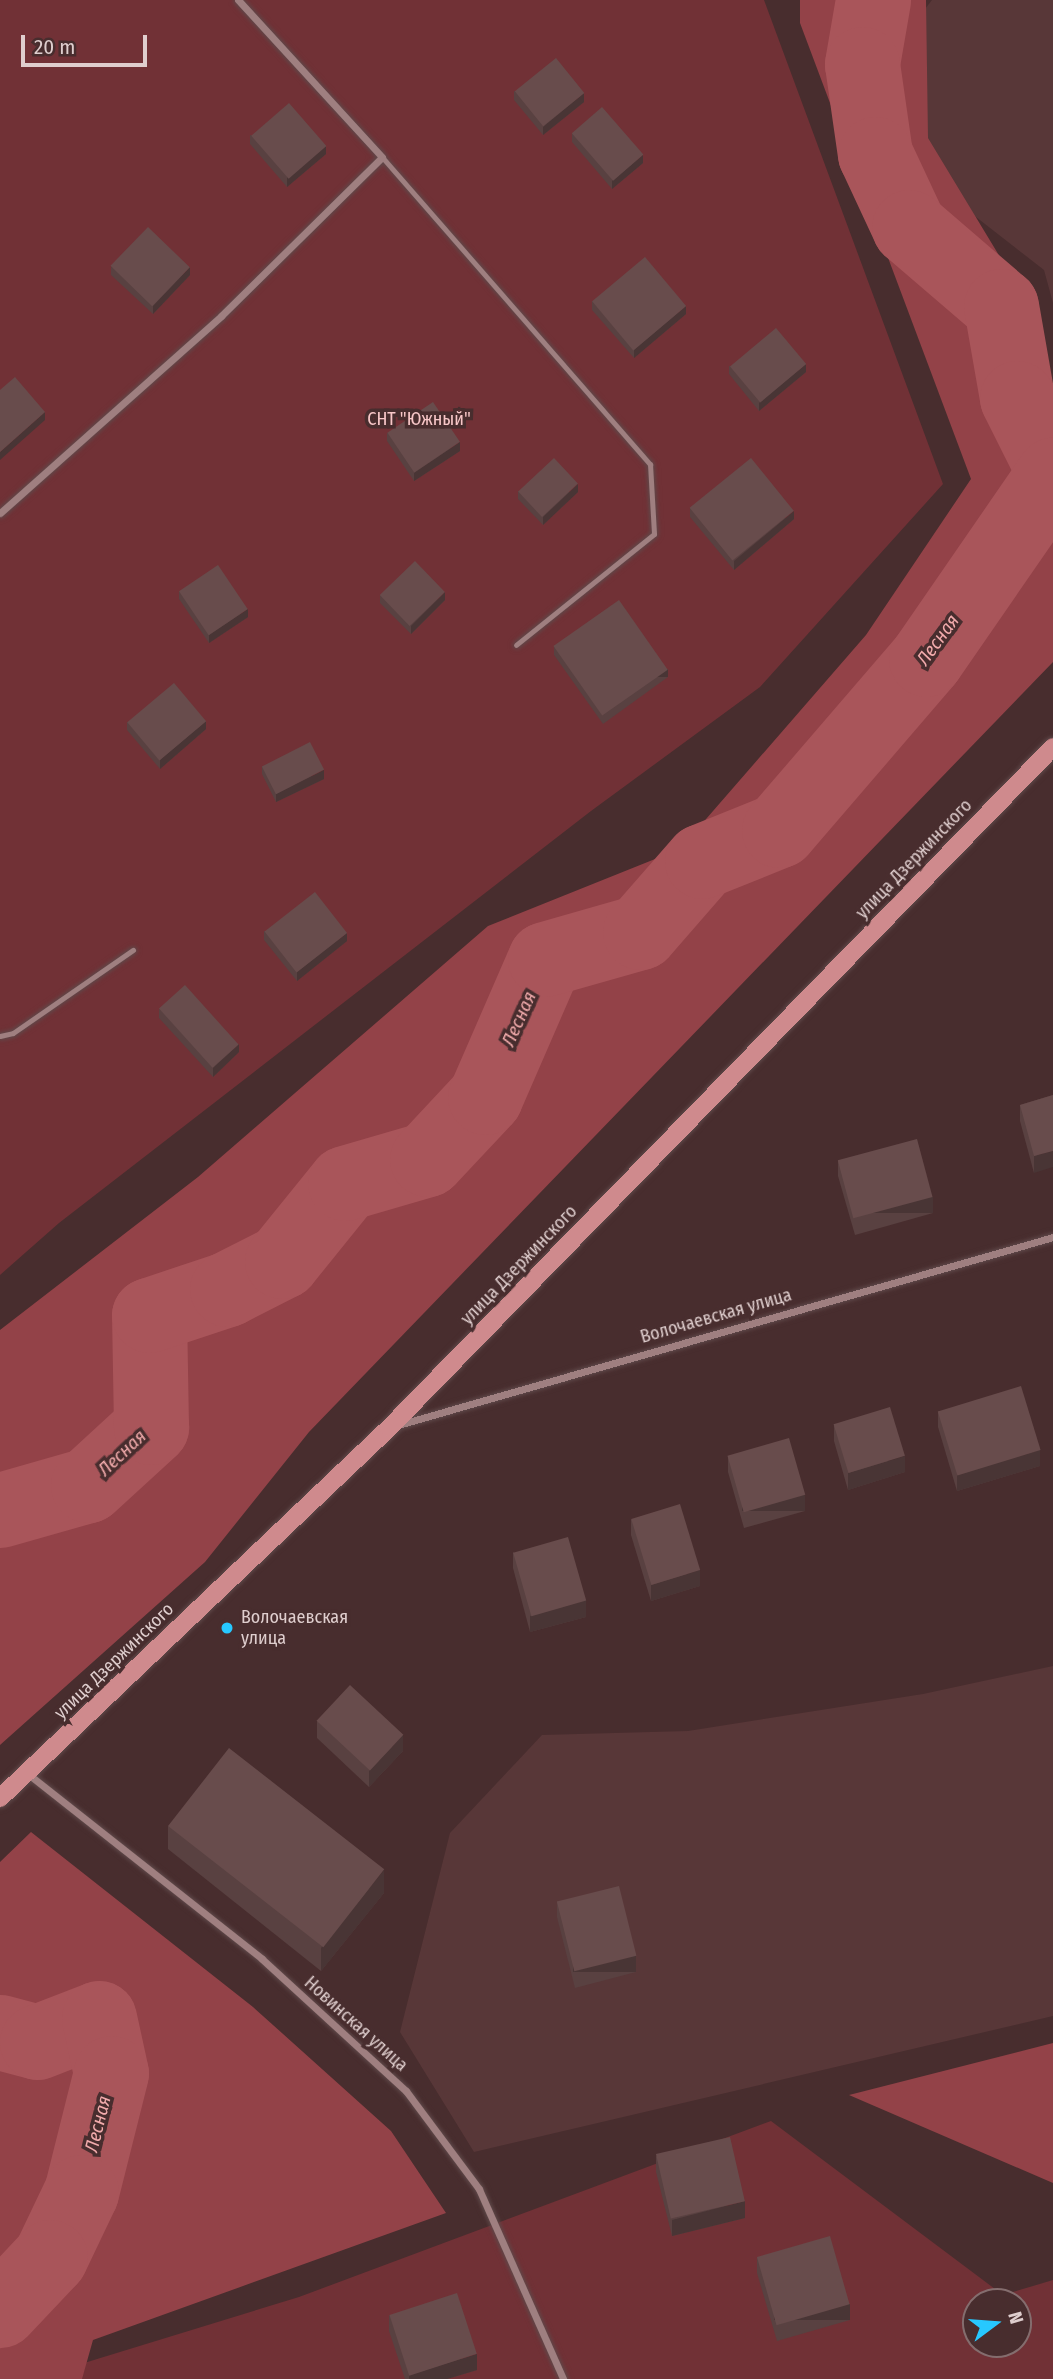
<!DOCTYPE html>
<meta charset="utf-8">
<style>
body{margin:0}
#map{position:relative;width:1053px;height:2379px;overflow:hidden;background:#482d2e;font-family:"Fira Sans Condensed",sans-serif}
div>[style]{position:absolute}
.built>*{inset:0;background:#583738}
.green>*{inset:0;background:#713136}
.forest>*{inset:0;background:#934248}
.river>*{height:75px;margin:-37.5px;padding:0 37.5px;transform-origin:37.5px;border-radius:37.5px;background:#a9555a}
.roads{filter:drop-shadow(0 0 2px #5f494a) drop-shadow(0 0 2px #5f494a)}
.service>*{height:5px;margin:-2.5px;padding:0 2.5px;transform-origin:2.5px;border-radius:2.5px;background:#9f7f80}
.minor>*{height:7px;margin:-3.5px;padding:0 3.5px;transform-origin:3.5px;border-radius:3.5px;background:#9f7f80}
.primary>*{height:18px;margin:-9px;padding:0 9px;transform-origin:9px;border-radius:9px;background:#cf8a8d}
.wall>*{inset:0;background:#594141}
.shaded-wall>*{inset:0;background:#493535;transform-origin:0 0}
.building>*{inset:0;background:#684c4c;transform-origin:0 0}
.dots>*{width:19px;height:19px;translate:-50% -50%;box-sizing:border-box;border:4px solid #482d2e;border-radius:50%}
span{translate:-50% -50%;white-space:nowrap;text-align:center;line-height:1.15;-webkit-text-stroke:7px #482d2e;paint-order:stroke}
.park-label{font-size:18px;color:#f8c7c8}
.street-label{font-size:18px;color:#dfcece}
.poi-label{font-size:18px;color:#dfcece}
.left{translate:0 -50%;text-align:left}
.water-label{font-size:19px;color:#f2abac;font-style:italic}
.north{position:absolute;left:962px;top:2288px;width:70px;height:70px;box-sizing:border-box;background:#482d2e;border:2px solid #846d6e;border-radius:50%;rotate:74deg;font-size:19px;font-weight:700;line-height:28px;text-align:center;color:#dfcece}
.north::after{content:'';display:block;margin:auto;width:24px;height:32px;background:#27c8ff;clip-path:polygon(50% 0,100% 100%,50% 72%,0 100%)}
.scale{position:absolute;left:21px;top:35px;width:126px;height:32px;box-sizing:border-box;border:4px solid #dfcece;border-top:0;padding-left:9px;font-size:21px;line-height:24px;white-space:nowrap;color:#dfcece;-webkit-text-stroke:5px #482d2e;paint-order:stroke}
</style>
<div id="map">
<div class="built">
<i style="clip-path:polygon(932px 0,1053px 0,1053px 303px,1044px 270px,908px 164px,880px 67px)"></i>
<i style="clip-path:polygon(1053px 1666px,1053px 2016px,474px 2152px,400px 2032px,450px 1833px,542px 1735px,688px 1731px,923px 1694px)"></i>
</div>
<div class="green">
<i style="clip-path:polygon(0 0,764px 0,943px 484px,760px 687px,591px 811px,59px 1223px,0 1275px)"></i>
<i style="clip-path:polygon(evenodd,771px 2121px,1003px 2295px,1053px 2280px,1053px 2379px,32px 2379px,299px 2297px,771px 2121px,976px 2302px,1018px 2302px,1018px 2344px,976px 2344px,976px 2302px)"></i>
</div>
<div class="forest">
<i style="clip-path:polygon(800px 0,926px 0,928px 138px,1026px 300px,1053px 393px,1053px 662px,309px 1432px,205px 1562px,0 1745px,0 1330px,198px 1177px,488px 926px,680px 849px,866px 635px,971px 479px,800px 23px)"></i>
<i style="clip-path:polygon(31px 1832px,253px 2007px,391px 2131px,446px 2213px,93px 2340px,82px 2379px,0 2379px,0 1862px)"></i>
<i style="clip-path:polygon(1053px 2043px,1053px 2183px,849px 2095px)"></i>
</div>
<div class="river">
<i style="left:873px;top:0;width:65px;rotate:99.8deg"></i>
<i style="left:862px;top:64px;width:91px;rotate:81.8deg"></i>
<i style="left:875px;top:154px;width:81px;rotate:65deg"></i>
<i style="left:909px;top:227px;width:121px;rotate:40.7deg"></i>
<i style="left:1001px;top:306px;width:93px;rotate:80.1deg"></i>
<i style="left:1017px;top:398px;width:80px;rotate:63.4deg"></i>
<i style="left:0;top:1510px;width:91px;rotate:-15.9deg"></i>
<i style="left:88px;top:1485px;width:86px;rotate:-42.6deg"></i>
<i style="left:151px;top:1427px;width:112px;rotate:-91deg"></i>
<i style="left:149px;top:1315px;width:82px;rotate:-18.4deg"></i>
<i style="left:227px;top:1289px;width:62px;rotate:-27deg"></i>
<i style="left:282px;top:1261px;width:100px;rotate:-51.1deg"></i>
<i style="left:345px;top:1183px;width:85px;rotate:-16.3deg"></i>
<i style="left:427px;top:1159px;width:85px;rotate:-46.9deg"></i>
<i style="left:485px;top:1097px;width:150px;rotate:-66.5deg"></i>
<i style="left:545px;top:959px;width:99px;rotate:-15.9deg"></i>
<i style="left:640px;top:932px;width:94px;rotate:-48.9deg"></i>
<i style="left:702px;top:861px;width:83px;rotate:-21.9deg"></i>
<i style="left:779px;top:830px;width:225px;rotate:-49.3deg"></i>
<i style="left:926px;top:659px;width:224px;rotate:-55.4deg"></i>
<i style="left:0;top:2032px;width:38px;rotate:15deg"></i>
<i style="left:37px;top:2042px;width:66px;rotate:-21.2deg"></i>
<i style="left:99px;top:2018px;width:56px;rotate:77.7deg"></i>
<i style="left:111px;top:2073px;width:123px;rotate:104.1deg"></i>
<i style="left:81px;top:2192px;width:72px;rotate:115.5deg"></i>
<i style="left:50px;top:2257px;width:73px;rotate:133.3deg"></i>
</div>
<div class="roads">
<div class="service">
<i style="left:382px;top:157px;width:408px;rotate:48.9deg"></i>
<i style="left:650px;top:464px;width:70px;rotate:86.7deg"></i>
<i style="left:654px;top:534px;width:177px;rotate:141.2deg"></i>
<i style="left:0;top:1036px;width:13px;rotate:-13deg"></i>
<i style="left:13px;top:1033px;width:146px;rotate:-34.7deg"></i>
</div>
<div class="minor">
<i style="left:0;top:513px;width:296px;rotate:-41.7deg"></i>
<i style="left:221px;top:316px;width:226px;rotate:-44.6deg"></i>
<i style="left:382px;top:157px;width:213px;rotate:-132.5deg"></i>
<i style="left:398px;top:1425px;width:681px;rotate:-16.01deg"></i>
<i style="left:28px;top:1774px;width:298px;rotate:38.3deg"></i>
<i style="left:262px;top:1959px;width:195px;rotate:42.5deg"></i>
<i style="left:406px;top:2091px;width:122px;rotate:53.3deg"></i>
<i style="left:479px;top:2189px;width:208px;rotate:66.1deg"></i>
</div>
<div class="primary">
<i style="left:0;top:1798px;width:537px;rotate:-43.57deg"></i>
<i style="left:389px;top:1428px;width:951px;rotate:-45.72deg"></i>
</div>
</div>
<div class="wall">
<i style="clip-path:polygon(514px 91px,584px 102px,543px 135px,514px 100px)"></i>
<i style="clip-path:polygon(572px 133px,643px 163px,612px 189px,572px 142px)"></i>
<i style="clip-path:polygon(250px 135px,326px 154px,287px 187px,250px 144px)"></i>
<i style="clip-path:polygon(111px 267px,190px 275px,153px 314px,111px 275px)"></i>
<i style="clip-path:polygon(592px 301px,686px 314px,634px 358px,592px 310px)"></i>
<i style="clip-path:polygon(729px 366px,806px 372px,759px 411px,729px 374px)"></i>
<i style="clip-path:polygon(387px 433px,460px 451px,414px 481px,387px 441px)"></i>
<i style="clip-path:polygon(518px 491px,578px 492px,543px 525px,518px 499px)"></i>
<i style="clip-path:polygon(690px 508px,794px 519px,734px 570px,690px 517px)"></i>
<i style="clip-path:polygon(179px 591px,248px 617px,209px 643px,179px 599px)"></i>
<i style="clip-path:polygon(380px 595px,445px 600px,411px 634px,380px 603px)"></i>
<i style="clip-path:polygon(554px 647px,668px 677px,603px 724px,554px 655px)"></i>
<i style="clip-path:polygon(127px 722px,206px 729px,160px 769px,127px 730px)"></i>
<i style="clip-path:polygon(262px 766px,324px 779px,276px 802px,262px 774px)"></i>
<i style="clip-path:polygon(264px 931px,347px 941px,297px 981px,264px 940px)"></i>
<i style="clip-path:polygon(159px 1009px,239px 1052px,213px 1077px,159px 1018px)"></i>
<i style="clip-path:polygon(1053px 1095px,1034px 1173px,1020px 1121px,1020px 1105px)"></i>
<i style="clip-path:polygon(838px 1160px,933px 1213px,855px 1235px,838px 1176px)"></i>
<i style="clip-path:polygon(938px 1411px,1040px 1466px,957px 1491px,938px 1427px)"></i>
<i style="clip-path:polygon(834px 1425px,905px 1472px,848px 1490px,834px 1441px)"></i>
<i style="clip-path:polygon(728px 1456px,805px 1511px,744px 1528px,728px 1472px)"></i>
<i style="clip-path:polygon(631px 1519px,700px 1586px,651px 1601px,631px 1535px)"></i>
<i style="clip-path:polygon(513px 1552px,586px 1617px,530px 1632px,513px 1568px)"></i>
<i style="clip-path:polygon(317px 1721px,403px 1751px,369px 1787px,317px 1738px)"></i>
<i style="clip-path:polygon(168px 1826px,384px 1893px,321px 1971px,168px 1849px)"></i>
<i style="clip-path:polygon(557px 1901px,636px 1972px,575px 1988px,557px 1917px)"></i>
<i style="clip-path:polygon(656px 2156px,745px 2218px,672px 2236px,656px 2172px)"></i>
<i style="clip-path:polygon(757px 2257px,850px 2320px,777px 2341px,757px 2273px)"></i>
<i style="clip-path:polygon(389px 2315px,477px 2370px,447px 2379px,405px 2379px,389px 2331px)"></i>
</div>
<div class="shaded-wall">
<i style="clip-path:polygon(584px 93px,584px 102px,543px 135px,543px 127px)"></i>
<i style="clip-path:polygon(326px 146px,326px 154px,287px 187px,287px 178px)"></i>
<i style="clip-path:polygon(643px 155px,643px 163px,612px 189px,612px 181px)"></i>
<i style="clip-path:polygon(190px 267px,190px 275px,153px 314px,153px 306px)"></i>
<i style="clip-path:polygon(686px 306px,686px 314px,634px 358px,634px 350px)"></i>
<i style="clip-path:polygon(806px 364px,806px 372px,759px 411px,759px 403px)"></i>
<i style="clip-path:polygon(45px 412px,45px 420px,0 460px,0 452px)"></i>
<i style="clip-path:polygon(460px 442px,460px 451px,414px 481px,414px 473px)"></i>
<i style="clip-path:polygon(578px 484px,578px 492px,543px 525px,543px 517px)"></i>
<i style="clip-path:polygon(794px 511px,794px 519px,734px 570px,734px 561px)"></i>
<i style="clip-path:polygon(445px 592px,445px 600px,411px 634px,411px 626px)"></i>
<i style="clip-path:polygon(248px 609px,248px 617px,209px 643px,209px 635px)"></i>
<i style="left:668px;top:669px;width:8px;height:80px;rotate:90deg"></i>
<i style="clip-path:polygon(206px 721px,206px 729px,160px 769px,160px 760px)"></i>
<i style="clip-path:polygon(324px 770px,324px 779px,276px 802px,276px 794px)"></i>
<i style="clip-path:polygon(347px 933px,347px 941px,297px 981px,297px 972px)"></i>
<i style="clip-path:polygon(239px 1044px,239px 1052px,213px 1077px,213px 1068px)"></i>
<i style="clip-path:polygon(1053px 1151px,1053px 1167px,1034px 1173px,1034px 1156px)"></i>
<i style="left:933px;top:1197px;width:16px;height:81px;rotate:90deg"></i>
<i style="clip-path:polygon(1040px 1450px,1040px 1466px,957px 1491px,957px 1474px)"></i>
<i style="clip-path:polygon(905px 1456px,905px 1472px,848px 1490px,848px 1473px)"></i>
<i style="left:805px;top:1495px;width:16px;height:63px;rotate:90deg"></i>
<i style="clip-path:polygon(700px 1570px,700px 1586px,651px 1601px,651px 1585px)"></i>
<i style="clip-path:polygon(586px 1600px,586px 1617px,530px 1632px,530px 1616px)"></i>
<i style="clip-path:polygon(403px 1735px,403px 1751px,369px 1787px,369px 1771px)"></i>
<i style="clip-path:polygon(384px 1870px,384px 1893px,321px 1971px,321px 1948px)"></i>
<i style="left:636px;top:1956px;width:16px;height:63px;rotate:90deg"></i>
<i style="clip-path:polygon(745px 2201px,745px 2218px,672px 2236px,672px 2220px)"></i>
<i style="left:850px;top:2304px;width:16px;height:76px;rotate:90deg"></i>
<i style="clip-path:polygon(477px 2354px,477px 2370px,447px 2379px,409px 2379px,409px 2375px)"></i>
</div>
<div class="building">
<i style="left:556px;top:58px;width:45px;height:53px;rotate:51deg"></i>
<i style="left:289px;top:103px;width:57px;height:50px;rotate:49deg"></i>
<i style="left:602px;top:107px;width:63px;height:40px;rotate:49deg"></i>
<i style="left:148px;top:227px;width:58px;height:54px;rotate:44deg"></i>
<i style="left:645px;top:257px;width:64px;height:69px;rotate:50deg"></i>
<i style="left:776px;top:328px;width:47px;height:60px;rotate:50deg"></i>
<i style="clip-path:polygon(15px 377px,45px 412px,0 452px,0 390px)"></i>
<i style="left:433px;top:402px;width:48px;height:55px;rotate:56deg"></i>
<i style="left:554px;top:458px;width:35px;height:49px;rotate:47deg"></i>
<i style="left:751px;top:458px;width:68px;height:79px;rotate:51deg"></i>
<i style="left:415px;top:561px;width:43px;height:49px;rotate:46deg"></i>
<i style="left:218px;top:565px;width:53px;height:47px;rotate:56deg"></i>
<i style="left:619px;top:600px;width:85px;height:80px;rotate:55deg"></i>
<i style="left:174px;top:683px;width:50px;height:61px;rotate:50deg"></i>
<i style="left:310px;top:742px;width:31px;height:54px;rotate:63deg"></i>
<i style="left:315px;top:892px;width:52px;height:64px;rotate:52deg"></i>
<i style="left:185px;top:985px;width:80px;height:35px;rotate:48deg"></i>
<i style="clip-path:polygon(1053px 1095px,1053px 1151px,1034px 1156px,1020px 1105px)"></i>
<i style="left:917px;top:1139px;width:60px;height:82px;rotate:75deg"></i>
<i style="left:1021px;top:1386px;width:67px;height:87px;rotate:73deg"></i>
<i style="left:890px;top:1407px;width:51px;height:59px;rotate:73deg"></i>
<i style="left:789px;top:1438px;width:59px;height:64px;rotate:74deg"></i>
<i style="left:680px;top:1504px;width:69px;height:51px;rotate:73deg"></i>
<i style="left:568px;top:1537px;width:66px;height:57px;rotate:74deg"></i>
<i style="left:350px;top:1685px;width:73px;height:49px;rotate:43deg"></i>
<i style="left:229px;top:1748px;width:197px;height:99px;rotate:38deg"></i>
<i style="left:619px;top:1886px;width:72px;height:64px;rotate:76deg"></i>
<i style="left:730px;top:2137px;width:66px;height:76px;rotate:77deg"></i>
<i style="left:830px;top:2236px;width:71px;height:76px;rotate:74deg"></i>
<i style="left:457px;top:2293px;width:64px;height:71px;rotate:72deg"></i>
</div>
<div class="dots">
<i style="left:227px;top:1628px;background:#27c8ff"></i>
</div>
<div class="park-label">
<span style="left:419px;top:419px">СНТ "Южный"</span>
</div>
<div class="street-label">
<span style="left:914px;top:859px;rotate:-46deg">улица Дзержинского</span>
<span style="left:519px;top:1265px;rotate:-46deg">улица Дзержинского</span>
<span style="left:716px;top:1316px;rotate:-16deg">Волочаевская улица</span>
<span style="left:114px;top:1661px;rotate:-44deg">улица Дзержинского</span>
<span style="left:356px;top:2024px;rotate:42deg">Новинская улица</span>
</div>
<div class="poi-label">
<span class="left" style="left:241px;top:1628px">Волочаевская<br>улица</span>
</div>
<div class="water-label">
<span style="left:938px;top:640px;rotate:-54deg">Лесная</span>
<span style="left:519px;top:1019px;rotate:-66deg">Лесная</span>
<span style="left:122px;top:1453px;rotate:-43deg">Лесная</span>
<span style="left:98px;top:2124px;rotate:-76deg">Лесная</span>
</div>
<div class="north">N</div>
<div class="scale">20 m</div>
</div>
